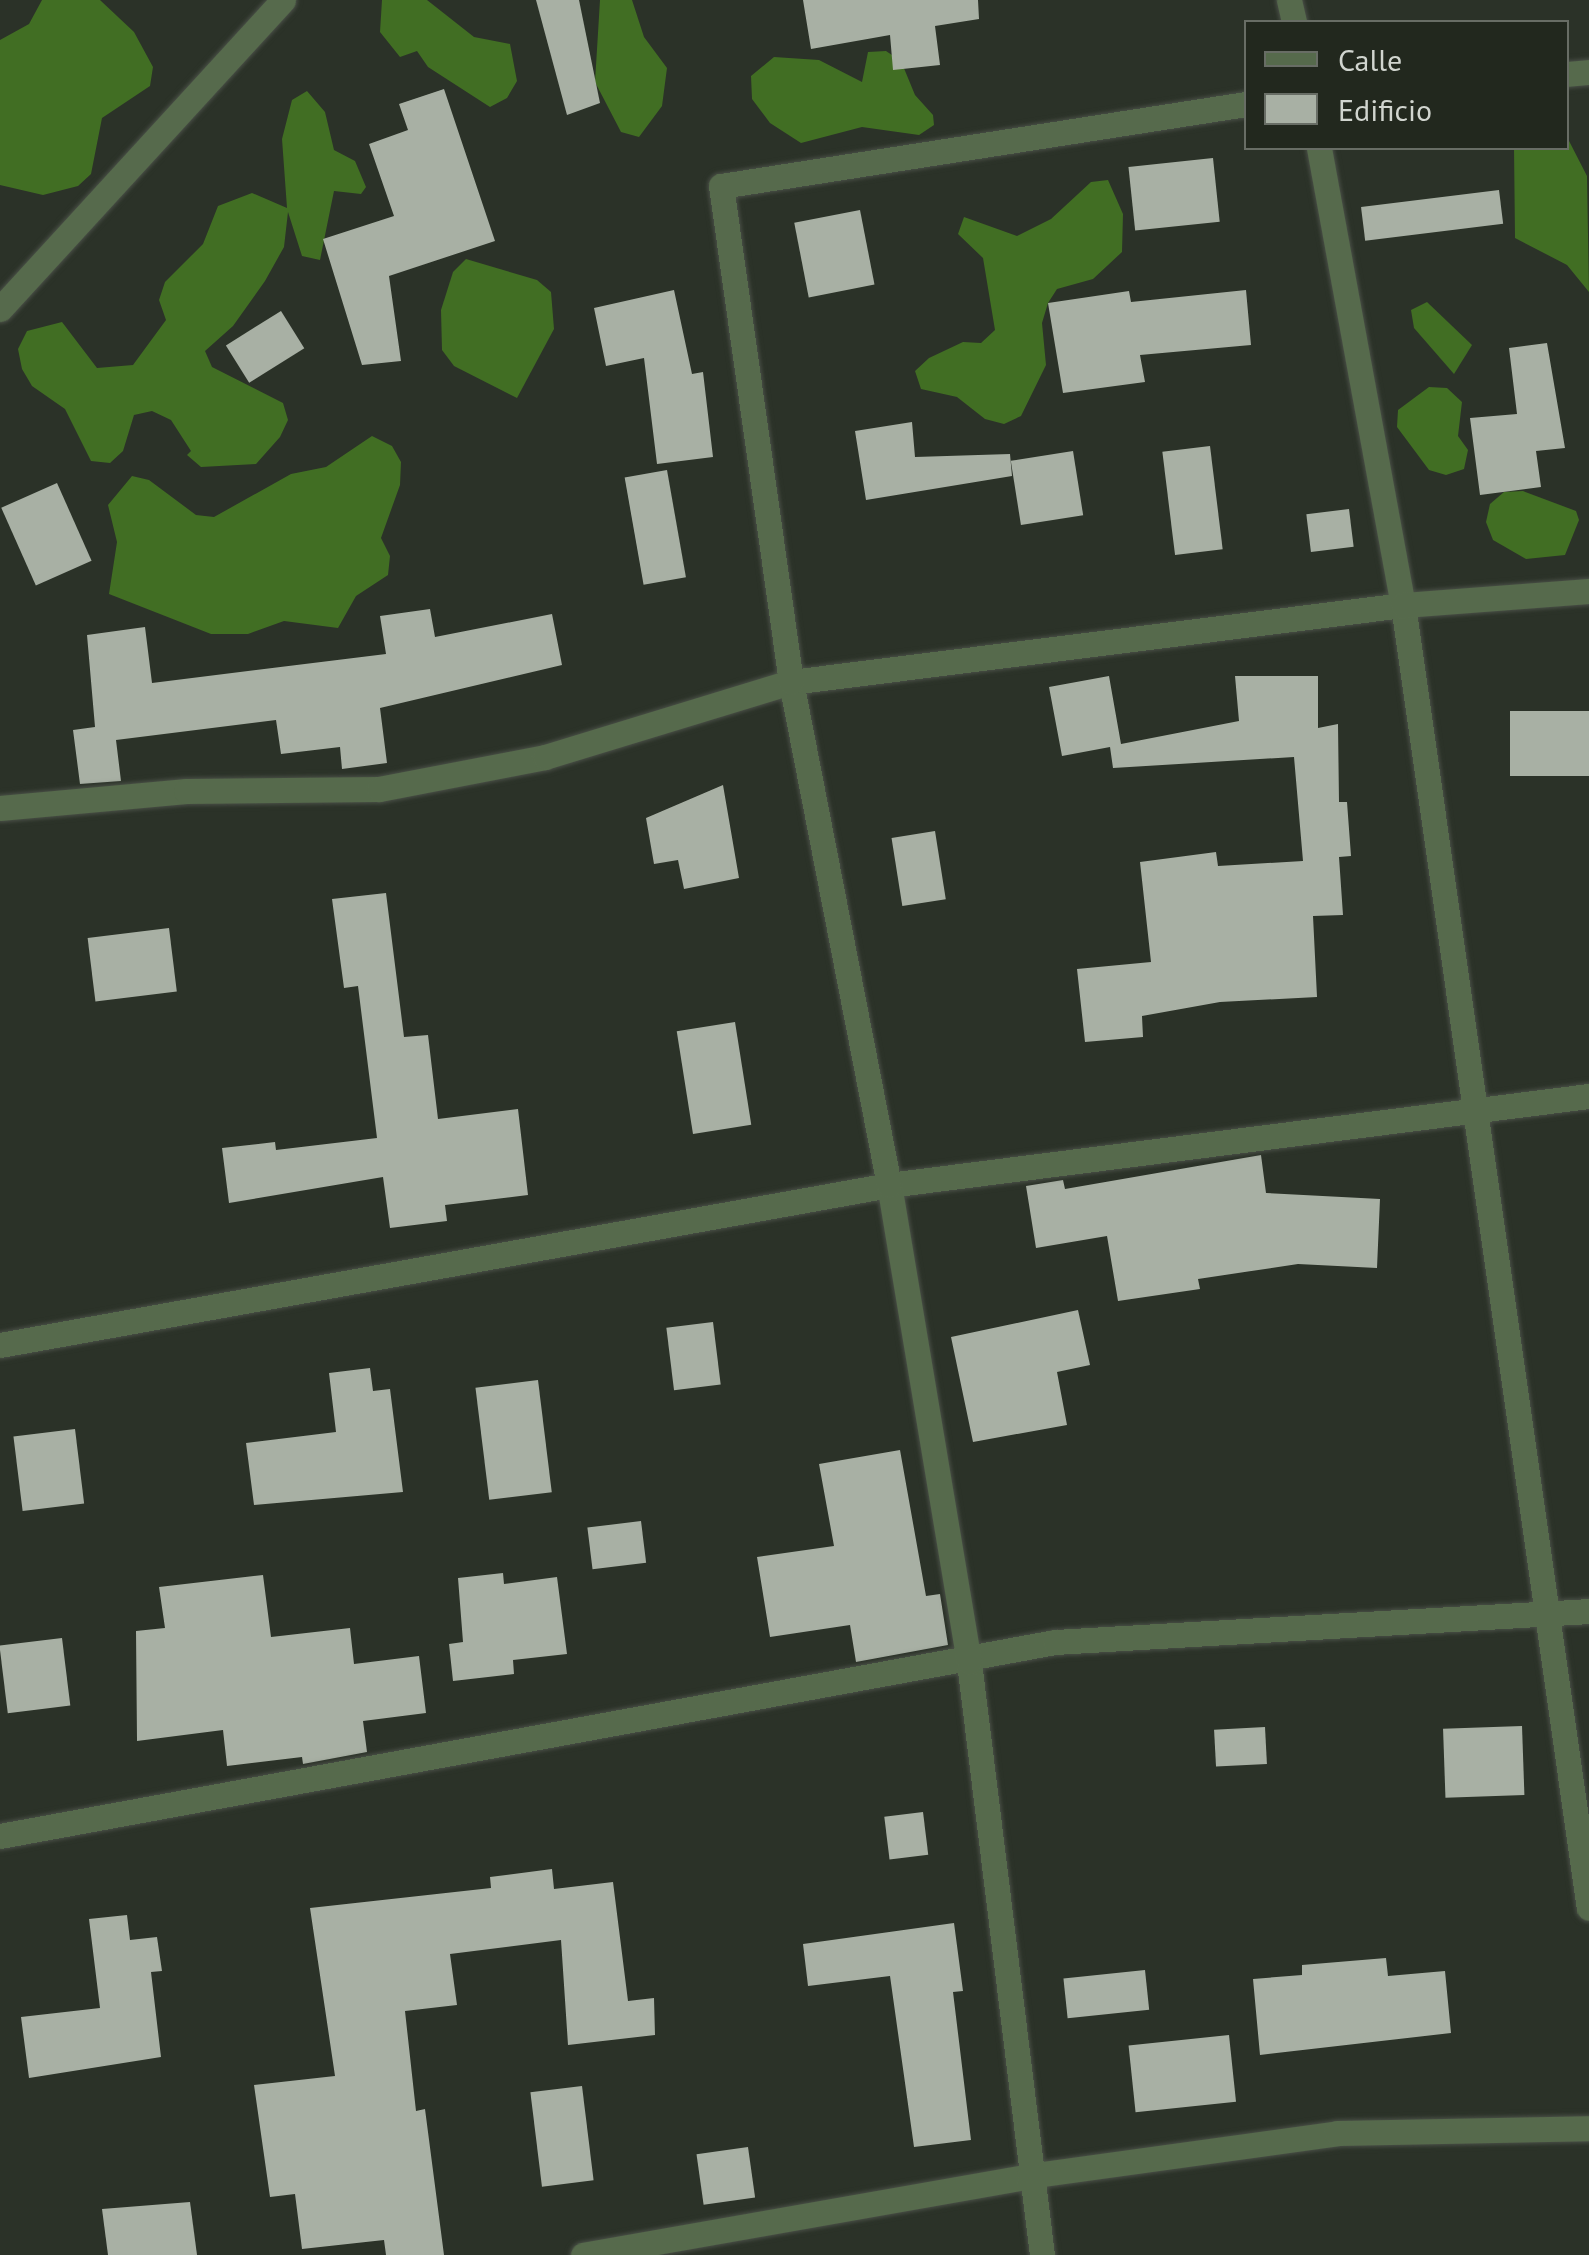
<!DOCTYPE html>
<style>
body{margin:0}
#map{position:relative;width:1589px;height:2255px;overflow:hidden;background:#2b3228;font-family:"PT Sans",sans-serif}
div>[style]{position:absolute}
.forest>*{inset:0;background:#416e23}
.building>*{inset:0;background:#a8b0a4;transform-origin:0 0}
.roads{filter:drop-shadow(0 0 2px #494f46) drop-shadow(0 0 2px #494f46)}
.minor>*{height:25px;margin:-12.5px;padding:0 12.5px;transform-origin:12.5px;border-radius:12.5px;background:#566a4c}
span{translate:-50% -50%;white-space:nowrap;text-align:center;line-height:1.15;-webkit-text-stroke:10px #22281e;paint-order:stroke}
.legend{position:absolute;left:1244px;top:20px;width:325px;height:130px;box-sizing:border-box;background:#22281e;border:2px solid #686d65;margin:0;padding:12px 18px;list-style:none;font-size:30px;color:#d1d5cf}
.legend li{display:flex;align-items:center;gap:20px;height:50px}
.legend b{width:50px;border:2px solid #686d65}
</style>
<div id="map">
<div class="forest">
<i style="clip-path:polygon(42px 0,100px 0,134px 32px,153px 67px,150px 86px,102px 118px,91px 174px,78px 186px,43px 195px,0 185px,0 40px,29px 24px)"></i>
<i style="clip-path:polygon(382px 0,427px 0,474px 37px,510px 44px,517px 81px,507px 98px,490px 107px,428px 67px,417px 51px,400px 57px,380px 32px)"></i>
<i style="clip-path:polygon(600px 0,632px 0,644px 37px,667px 68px,662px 106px,639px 137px,621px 132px,595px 82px)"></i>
<i style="clip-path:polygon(886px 51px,901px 61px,915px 95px,933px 115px,934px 125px,919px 135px,862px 127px,801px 143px,770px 123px,752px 99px,751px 76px,774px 57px,819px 60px,862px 82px,868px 52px)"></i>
<i style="clip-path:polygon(307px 91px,325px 112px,334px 150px,355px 161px,366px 187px,361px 194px,334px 191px,320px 260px,302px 256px,288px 212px,284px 247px,265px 281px,233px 326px,205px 351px,212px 367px,283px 403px,288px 420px,280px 437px,256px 464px,201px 467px,187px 455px,191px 451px,171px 420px,152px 411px,134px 415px,123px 451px,110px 463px,91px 461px,65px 409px,32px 386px,22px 369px,18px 349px,27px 331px,62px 322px,97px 368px,133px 365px,166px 320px,159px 300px,165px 282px,203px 244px,218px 206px,252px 193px,287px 208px,282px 139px,292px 100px)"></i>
<i style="clip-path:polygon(1567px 137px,1587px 176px,1589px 292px,1567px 265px,1515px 238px,1514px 148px,1566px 148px)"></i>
<i style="clip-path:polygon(1108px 180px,1123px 214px,1122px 252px,1093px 279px,1057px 289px,1048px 303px,1042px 323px,1046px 365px,1021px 416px,1004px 424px,985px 419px,957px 397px,921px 389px,915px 371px,929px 358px,963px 342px,981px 343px,995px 330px,983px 258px,958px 234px,964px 217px,1017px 236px,1051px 219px,1091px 182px)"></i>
<i style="clip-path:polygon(466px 259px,537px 280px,551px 292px,554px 329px,517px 398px,454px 366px,442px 350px,441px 310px,453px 272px)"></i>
<i style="clip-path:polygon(1427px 302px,1472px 345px,1454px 374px,1414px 328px,1411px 310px)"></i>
<i style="clip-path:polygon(1429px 387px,1447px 388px,1462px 402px,1458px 436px,1468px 450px,1464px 469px,1446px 475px,1429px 470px,1397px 427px,1398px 410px)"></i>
<i style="clip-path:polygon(372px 436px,392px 446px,401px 462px,400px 485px,381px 538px,390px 556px,388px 575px,356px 596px,338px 628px,284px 621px,248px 634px,211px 634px,109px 594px,117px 542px,108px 505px,132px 476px,149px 480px,196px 515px,214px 517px,291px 474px,326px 467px)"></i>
<i style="clip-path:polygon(1523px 491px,1576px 511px,1579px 520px,1565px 555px,1526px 559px,1493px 540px,1486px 522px,1490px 504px,1504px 492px)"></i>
</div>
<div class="building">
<i style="clip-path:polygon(536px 0,579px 0,600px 103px,567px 115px)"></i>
<i style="clip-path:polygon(803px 0,978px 0,979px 19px,935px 26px,940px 65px,893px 70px,890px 35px,811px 49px)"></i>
<i style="clip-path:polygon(444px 89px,495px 241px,389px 276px,401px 361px,362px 365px,323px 239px,394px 216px,369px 144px,408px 130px,399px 104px)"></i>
<i style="left:1213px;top:158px;width:64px;height:85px;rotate:84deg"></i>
<i style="left:1499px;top:190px;width:34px;height:139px;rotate:83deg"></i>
<i style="left:860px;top:210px;width:76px;height:67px;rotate:79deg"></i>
<i style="clip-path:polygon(674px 290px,692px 374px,703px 372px,713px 457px,657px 464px,644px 358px,606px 366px,594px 308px)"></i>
<i style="clip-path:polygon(1246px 290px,1251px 345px,1140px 355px,1145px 382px,1063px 393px,1048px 303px,1129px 291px,1131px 302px)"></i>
<i style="left:281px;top:311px;width:44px;height:65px;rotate:58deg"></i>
<i style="clip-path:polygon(1547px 343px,1565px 448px,1536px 451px,1541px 487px,1480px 495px,1470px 418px,1517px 414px,1509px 348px)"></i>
<i style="clip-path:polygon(912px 422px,915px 457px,1010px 454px,1012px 476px,866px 500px,855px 431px)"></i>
<i style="left:1210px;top:446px;width:104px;height:48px;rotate:83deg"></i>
<i style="left:1073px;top:451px;width:65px;height:63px;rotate:81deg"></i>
<i style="left:667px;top:470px;width:109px;height:43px;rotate:80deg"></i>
<i style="left:57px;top:483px;width:85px;height:61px;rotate:66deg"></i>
<i style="left:1349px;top:509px;width:38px;height:43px;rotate:83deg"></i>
<i style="clip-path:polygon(430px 609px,435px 637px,552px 614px,562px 665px,380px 708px,387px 763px,342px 769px,340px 747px,281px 754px,276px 720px,116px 740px,121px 781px,80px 784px,73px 730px,95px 727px,87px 635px,145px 627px,152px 683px,386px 654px,380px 616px)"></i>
<i style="clip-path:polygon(1109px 676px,1121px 744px,1239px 721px,1235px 676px,1318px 676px,1318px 728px,1338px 724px,1339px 802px,1347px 802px,1351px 856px,1339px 857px,1343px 915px,1313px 916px,1317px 997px,1220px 1002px,1142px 1016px,1143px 1037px,1085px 1042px,1077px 969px,1151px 962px,1140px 862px,1216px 852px,1218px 866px,1303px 861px,1294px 757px,1113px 768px,1110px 747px,1062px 756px,1049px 687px)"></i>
<i style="left:1589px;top:711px;width:65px;height:79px;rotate:90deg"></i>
<i style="clip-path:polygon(723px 785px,739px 878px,684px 889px,678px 860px,654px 864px,646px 818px)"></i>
<i style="left:935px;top:831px;width:69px;height:44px;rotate:81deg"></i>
<i style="clip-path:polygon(386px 893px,404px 1037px,428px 1035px,438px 1119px,518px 1109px,528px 1195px,445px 1205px,447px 1221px,390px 1228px,383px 1177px,229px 1203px,222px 1148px,275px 1142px,276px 1150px,377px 1138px,358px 986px,344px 988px,332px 899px)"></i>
<i style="left:169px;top:928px;width:64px;height:82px;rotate:83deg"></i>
<i style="left:735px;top:1022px;width:104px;height:59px;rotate:81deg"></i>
<i style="clip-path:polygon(1261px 1155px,1266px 1193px,1380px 1199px,1377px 1268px,1298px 1264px,1198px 1279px,1200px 1289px,1118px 1301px,1107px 1236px,1036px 1248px,1026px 1186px,1063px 1180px,1065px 1189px)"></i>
<i style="clip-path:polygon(1078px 1310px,1090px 1365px,1057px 1372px,1067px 1425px,973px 1442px,951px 1337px)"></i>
<i style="left:713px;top:1322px;width:63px;height:47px;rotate:83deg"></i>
<i style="clip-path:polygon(370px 1368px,373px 1391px,390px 1389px,403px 1492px,254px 1505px,246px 1443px,336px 1432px,329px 1373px)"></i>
<i style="left:538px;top:1380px;width:113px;height:63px;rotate:83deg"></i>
<i style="left:75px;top:1429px;width:75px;height:62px;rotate:83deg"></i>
<i style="clip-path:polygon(900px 1450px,926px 1596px,940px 1594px,948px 1645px,856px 1662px,850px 1625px,770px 1637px,757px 1557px,834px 1546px,819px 1464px)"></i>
<i style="left:641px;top:1521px;width:42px;height:54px;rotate:83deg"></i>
<i style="clip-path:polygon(503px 1573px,504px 1584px,557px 1577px,567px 1654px,513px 1660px,514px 1674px,453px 1681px,449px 1644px,463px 1642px,458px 1578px)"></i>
<i style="clip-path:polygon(263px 1575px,271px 1637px,350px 1628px,354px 1664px,419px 1656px,426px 1713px,363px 1721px,367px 1752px,303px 1764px,302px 1757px,227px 1766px,223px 1730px,137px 1741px,136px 1631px,165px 1628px,159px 1587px)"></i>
<i style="left:62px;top:1638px;width:68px;height:63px;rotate:83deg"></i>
<i style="left:1522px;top:1726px;width:69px;height:79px;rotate:88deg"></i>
<i style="left:1265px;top:1727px;width:37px;height:51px;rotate:87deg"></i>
<i style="left:923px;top:1812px;width:43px;height:39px;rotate:83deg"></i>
<i style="clip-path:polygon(552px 1869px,554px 1889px,613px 1882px,628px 2001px,654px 1998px,655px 2035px,568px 2045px,561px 1940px,450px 1954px,457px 2005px,405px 2011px,416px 2111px,425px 2109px,444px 2255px,386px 2255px,384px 2240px,302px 2249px,295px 2194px,270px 2197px,254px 2085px,335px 2076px,310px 1908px,491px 1888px,490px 1877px)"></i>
<i style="clip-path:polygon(127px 1915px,130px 1940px,157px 1937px,162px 1971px,151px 1972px,161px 2057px,29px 2078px,21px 2017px,100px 2008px,89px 1919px)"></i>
<i style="clip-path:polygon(954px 1923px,963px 1991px,953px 1992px,971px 2140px,914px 2147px,890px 1976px,808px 1986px,803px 1944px)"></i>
<i style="clip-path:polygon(1386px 1958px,1388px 1976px,1445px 1971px,1451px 2033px,1260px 2055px,1253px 1979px,1302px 1975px,1302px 1965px)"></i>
<i style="left:1145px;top:1970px;width:40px;height:82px;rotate:84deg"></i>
<i style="left:1229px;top:2035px;width:67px;height:101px;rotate:84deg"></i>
<i style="left:582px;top:2086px;width:95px;height:52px;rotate:83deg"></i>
<i style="left:748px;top:2147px;width:51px;height:52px;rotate:82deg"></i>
<i style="clip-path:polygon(190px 2202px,197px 2255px,108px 2255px,102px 2209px)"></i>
</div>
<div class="roads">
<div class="minor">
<i style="left:1289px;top:0;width:23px;rotate:77deg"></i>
<i style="left:1566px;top:74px;width:23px;rotate:-5deg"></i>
<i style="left:1319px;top:148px;width:465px;rotate:79.6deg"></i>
<i style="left:1403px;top:605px;width:1316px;rotate:81.88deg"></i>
<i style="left:0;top:309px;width:419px;rotate:-47.5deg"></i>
<i style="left:0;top:808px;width:187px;rotate:-5.2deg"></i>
<i style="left:186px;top:791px;width:193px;rotate:-0.6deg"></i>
<i style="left:379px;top:789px;width:169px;rotate:-10.9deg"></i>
<i style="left:545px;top:757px;width:257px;rotate:-17deg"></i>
<i style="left:791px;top:682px;width:617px;rotate:-7.17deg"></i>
<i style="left:1403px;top:605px;width:187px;rotate:-4.3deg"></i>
<i style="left:0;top:1345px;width:903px;rotate:-10.2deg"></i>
<i style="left:889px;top:1185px;width:706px;rotate:-7.25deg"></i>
<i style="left:0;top:1836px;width:1073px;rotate:-10.42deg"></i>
<i style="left:1055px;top:1642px;width:535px;rotate:-3.32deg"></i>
<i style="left:583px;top:2255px;width:453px;rotate:-10deg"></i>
<i style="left:1029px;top:2176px;width:311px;rotate:-7.9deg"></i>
<i style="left:1337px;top:2133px;width:252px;rotate:-1.1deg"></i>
<i style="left:1042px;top:2255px;width:597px;rotate:-97.02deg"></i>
<i style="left:969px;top:1662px;width:484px;rotate:-99.5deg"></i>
<i style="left:889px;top:1185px;width:512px;rotate:-101.02deg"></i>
<i style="left:791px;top:682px;width:501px;rotate:-98.03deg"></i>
<i style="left:721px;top:186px;width:531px;rotate:-8.88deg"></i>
</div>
</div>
<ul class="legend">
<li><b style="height:12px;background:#566a4c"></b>Calle</li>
<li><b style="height:28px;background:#a8b0a4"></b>Edificio</li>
</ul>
</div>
